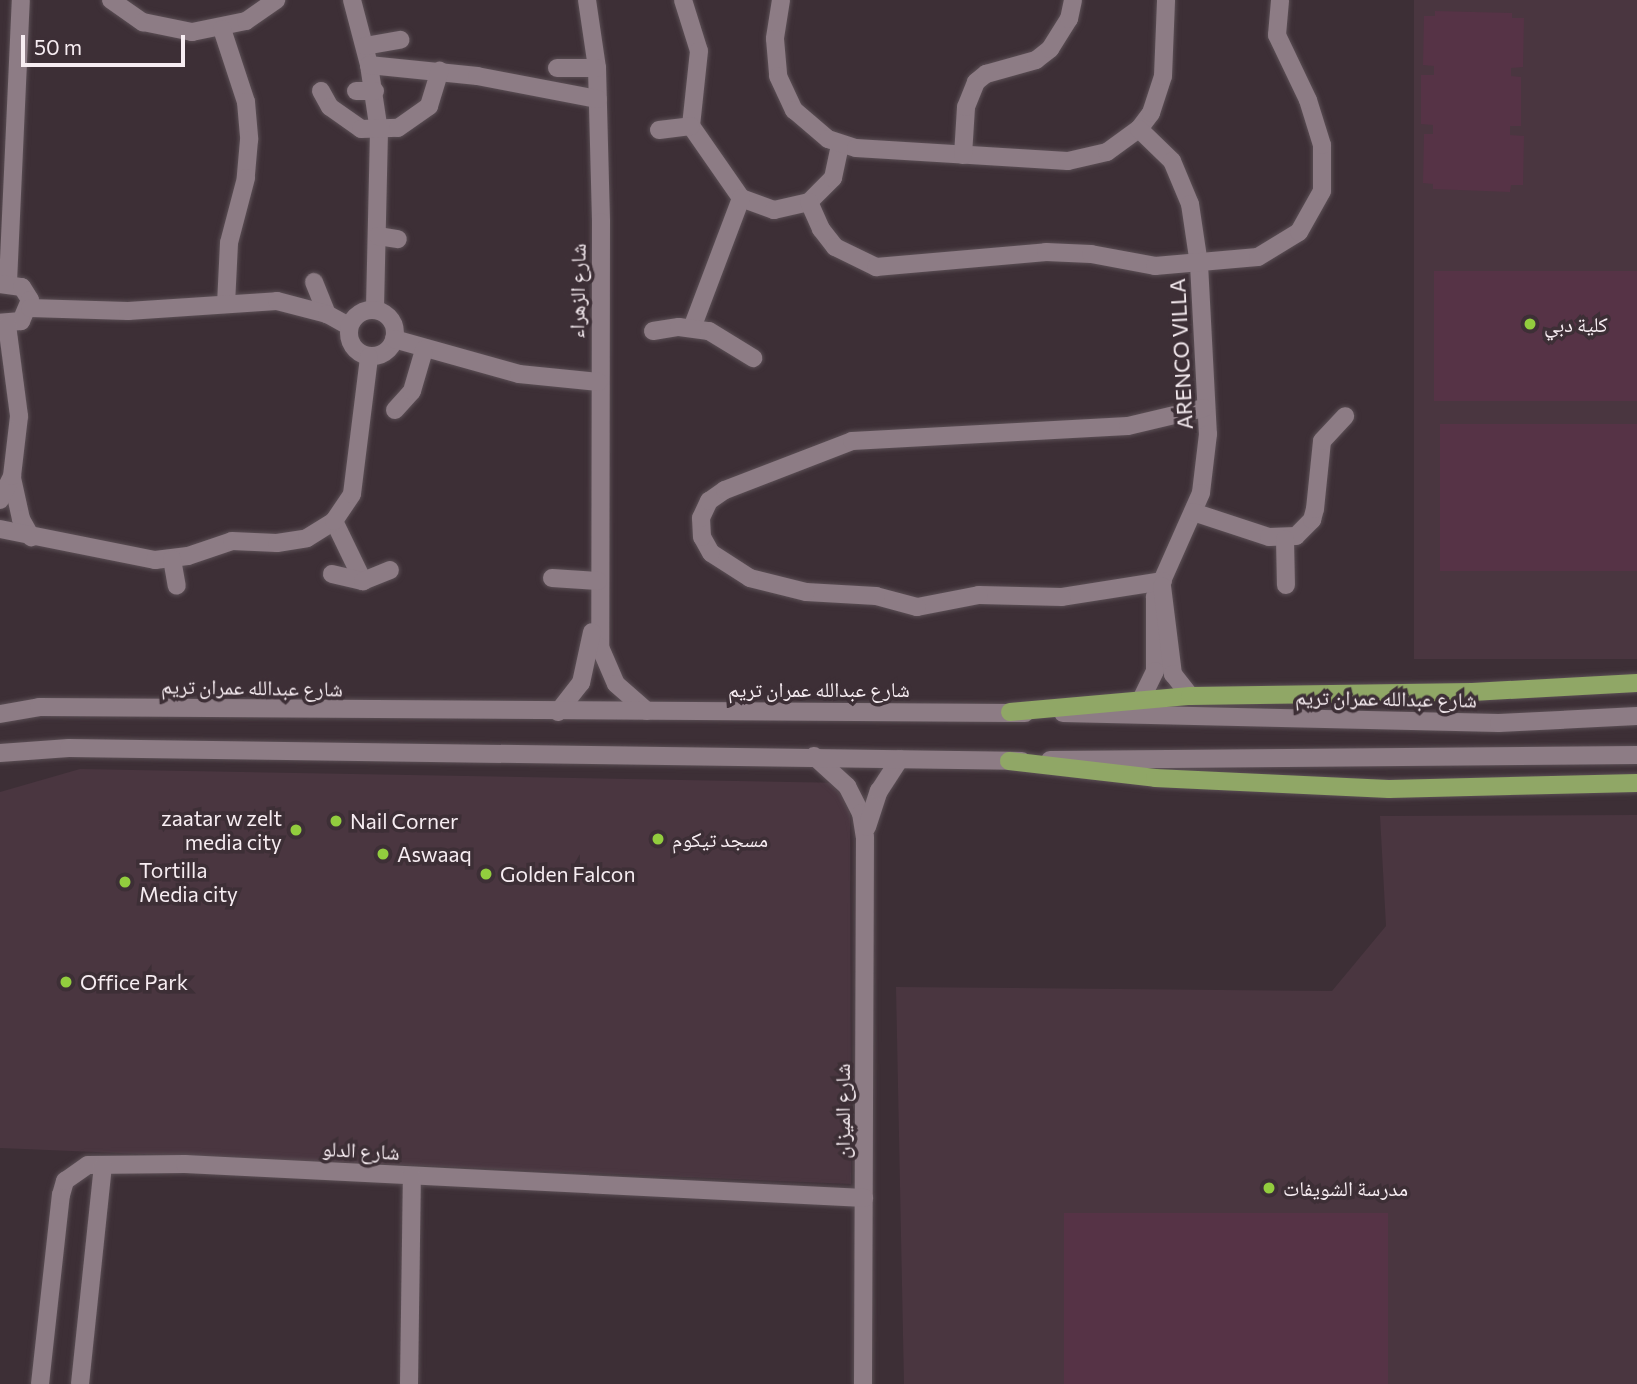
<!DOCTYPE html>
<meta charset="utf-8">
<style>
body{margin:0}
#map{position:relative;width:1637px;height:1384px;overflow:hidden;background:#3d2f36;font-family:Commissioner,"Noto Naskh Arabic",sans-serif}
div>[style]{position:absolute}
.built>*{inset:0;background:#4a3640;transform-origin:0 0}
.green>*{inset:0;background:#563346;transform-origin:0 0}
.roads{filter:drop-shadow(0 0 2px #5b4f55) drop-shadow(0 0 2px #5b4f55)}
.street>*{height:18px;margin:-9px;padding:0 9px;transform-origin:9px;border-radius:9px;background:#8d7c85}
.street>.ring{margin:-9px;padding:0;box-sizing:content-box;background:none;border:18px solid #8d7c85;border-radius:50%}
.secondary>*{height:18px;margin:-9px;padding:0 9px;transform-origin:9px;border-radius:9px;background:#8d7c85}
.primary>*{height:18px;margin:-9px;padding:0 9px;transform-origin:9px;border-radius:9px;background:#90a766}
.dots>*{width:19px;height:19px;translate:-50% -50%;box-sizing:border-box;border:4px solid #3d2f36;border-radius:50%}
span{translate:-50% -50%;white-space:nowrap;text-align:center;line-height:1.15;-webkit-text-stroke:7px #3d2f36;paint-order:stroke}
.street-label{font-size:21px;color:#f7edf2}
.poi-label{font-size:21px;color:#f7edf2}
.left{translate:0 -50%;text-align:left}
.right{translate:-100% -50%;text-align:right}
.scale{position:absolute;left:21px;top:35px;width:164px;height:32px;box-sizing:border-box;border:4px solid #f7edf2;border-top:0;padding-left:9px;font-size:21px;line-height:24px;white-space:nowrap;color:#f7edf2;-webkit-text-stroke:5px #3d2f36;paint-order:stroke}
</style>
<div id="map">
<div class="built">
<i style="left:1414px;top:0;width:223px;height:659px"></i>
<i style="clip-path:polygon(80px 769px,850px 783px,851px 1184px,0 1148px,0 792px)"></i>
<i style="clip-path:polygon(1637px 815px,1637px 1384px,904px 1384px,896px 987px,1332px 991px,1386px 926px,1380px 816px)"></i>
</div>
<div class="green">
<i style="clip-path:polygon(1435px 11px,1512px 13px,1512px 18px,1524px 18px,1523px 67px,1511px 68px,1511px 76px,1521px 77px,1521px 126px,1510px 126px,1510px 135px,1524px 136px,1523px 185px,1511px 185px,1510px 192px,1433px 189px,1433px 184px,1423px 183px,1424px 134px,1433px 134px,1433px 125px,1421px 124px,1421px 75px,1434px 75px,1434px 66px,1423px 65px,1424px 16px,1435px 16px)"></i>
<i style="left:1637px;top:271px;width:130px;height:203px;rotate:90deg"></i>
<i style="left:1637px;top:424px;width:147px;height:197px;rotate:90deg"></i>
<i style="left:1064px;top:1213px;width:324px;height:171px"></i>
</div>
<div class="roads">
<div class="street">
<i style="left:111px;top:0;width:39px;rotate:35deg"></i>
<i style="left:143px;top:22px;width:50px;rotate:11.5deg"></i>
<i style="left:192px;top:32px;width:55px;rotate:-11.5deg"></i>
<i style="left:246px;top:21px;width:37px;rotate:-35deg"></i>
<i style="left:352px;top:0;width:67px;rotate:75.3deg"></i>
<i style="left:369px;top:65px;width:67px;rotate:81.4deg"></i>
<i style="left:379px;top:131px;width:179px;rotate:91.3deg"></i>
<i style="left:587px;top:0;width:69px;rotate:81.6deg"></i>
<i style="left:597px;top:68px;width:154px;rotate:88.5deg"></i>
<i style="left:601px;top:222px;width:425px;rotate:90.1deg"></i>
<i style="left:600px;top:647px;width:40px;rotate:66.6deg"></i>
<i style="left:616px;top:684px;width:41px;rotate:41.1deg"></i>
<i style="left:683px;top:0;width:53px;rotate:72.6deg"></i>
<i style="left:699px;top:51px;width:75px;rotate:96.1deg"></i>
<i style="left:691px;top:126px;width:88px;rotate:55.2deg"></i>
<i style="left:741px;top:198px;width:35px;rotate:20deg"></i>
<i style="left:774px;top:210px;width:36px;rotate:-13deg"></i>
<i style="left:809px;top:202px;width:34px;rotate:-45deg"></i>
<i style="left:833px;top:178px;width:35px;rotate:-78deg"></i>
<i style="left:781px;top:0;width:39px;rotate:99deg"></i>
<i style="left:775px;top:39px;width:37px;rotate:85deg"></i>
<i style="left:778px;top:76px;width:38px;rotate:65deg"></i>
<i style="left:794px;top:110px;width:45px;rotate:40.5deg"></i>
<i style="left:828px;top:139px;width:29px;rotate:18deg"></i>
<i style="left:856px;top:148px;width:212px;rotate:3.5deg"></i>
<i style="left:1068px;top:161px;width:40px;rotate:-13deg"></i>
<i style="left:1107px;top:152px;width:39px;rotate:-36deg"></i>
<i style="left:1139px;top:129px;width:20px;rotate:-53deg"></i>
<i style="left:1151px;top:113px;width:39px;rotate:-72deg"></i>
<i style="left:1163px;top:76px;width:76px;rotate:-87.7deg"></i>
<i style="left:222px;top:29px;width:77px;rotate:71.8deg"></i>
<i style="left:246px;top:102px;width:38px;rotate:85deg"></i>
<i style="left:249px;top:140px;width:38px;rotate:95deg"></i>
<i style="left:246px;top:178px;width:67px;rotate:104.7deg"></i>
<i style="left:229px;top:243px;width:61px;rotate:92.8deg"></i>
<i style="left:365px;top:46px;width:36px;rotate:-10deg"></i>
<i style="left:369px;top:65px;width:109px;rotate:5.8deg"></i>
<i style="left:477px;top:76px;width:123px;rotate:10.8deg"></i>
<i style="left:557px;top:68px;width:40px"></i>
<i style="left:321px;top:91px;width:18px;rotate:61deg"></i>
<i style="left:330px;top:107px;width:38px;rotate:35deg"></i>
<i style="left:361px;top:129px;width:37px;rotate:-2deg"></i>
<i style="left:398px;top:128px;width:38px;rotate:-35deg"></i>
<i style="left:429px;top:106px;width:37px;rotate:-73deg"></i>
<i style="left:356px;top:91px;width:19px"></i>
<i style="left:1139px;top:129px;width:46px;rotate:44.1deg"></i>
<i style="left:1172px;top:161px;width:47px;rotate:67.3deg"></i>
<i style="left:1190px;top:204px;width:61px;rotate:81.5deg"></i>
<i style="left:1199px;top:264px;width:170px;rotate:87deg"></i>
<i style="left:1208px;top:434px;width:59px;rotate:96.8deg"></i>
<i style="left:1201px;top:493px;width:114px;rotate:113.9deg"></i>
<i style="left:1155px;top:597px;width:74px;rotate:90deg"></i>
<i style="left:1155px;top:671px;width:32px;rotate:116deg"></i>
<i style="left:659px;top:130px;width:32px;rotate:-7deg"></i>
<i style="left:963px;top:155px;width:48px;rotate:-86.4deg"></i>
<i style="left:966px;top:107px;width:27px;rotate:-68deg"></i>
<i style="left:976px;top:82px;width:13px;rotate:-39deg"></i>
<i style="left:986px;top:74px;width:52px;rotate:-15.6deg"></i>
<i style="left:1036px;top:60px;width:18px;rotate:-38deg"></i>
<i style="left:1050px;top:49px;width:36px;rotate:-58deg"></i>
<i style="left:1069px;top:19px;width:19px;rotate:-78deg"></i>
<i style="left:809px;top:202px;width:30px;rotate:66deg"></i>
<i style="left:821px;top:229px;width:23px;rotate:52deg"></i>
<i style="left:835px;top:247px;width:46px;rotate:26deg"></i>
<i style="left:876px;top:267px;width:171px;rotate:-5deg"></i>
<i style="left:1046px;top:252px;width:45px;rotate:2.5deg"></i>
<i style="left:1091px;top:254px;width:65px;rotate:10.6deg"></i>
<i style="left:1155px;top:266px;width:103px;rotate:-5deg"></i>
<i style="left:1258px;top:257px;width:48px;rotate:-31.4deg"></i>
<i style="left:1299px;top:232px;width:47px;rotate:-60.7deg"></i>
<i style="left:1322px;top:191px;width:46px;rotate:-90deg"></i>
<i style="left:1322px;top:145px;width:47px;rotate:-107.3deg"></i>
<i style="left:1308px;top:100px;width:72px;rotate:-115.5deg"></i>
<i style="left:1277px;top:35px;width:35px;rotate:-85deg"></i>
<i style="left:378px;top:236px;width:20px;rotate:9deg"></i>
<i style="left:8px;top:282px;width:282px;rotate:-87.4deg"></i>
<i style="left:314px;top:282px;width:35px;rotate:68deg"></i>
<i style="left:0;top:284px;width:22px;rotate:8deg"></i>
<i style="left:22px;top:287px;width:15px;rotate:58deg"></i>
<i style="left:30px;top:300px;width:23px;rotate:113deg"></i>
<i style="left:21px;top:321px;width:21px;rotate:175deg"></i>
<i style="left:30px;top:308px;width:98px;rotate:1.8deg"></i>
<i style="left:128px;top:311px;width:149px;rotate:-3.8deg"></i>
<i style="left:277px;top:301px;width:52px;rotate:14.6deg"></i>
<i style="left:327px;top:314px;width:25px;rotate:29deg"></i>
<i class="ring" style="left:349px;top:310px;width:28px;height:28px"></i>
<i style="left:692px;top:328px;width:139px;rotate:-69.3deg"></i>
<i style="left:653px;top:331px;width:26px;rotate:-9deg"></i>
<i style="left:679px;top:327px;width:30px;rotate:8deg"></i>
<i style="left:709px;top:331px;width:52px;rotate:31.5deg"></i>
<i style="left:394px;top:339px;width:130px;rotate:15.6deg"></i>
<i style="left:519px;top:374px;width:80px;rotate:5.7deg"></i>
<i style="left:395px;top:410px;width:25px;rotate:-48deg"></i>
<i style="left:412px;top:391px;width:43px;rotate:-73.7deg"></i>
<i style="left:12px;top:478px;width:42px;rotate:77.6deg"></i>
<i style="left:21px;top:519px;width:21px;rotate:61deg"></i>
<i style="left:0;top:500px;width:27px;rotate:-63deg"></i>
<i style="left:12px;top:476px;width:60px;rotate:-83.3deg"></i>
<i style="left:19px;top:416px;width:92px;rotate:-97.5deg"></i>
<i style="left:1193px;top:512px;width:80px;rotate:18.2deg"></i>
<i style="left:1269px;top:537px;width:27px;rotate:-2deg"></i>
<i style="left:1296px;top:536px;width:23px;rotate:-45deg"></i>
<i style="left:1312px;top:520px;width:11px;rotate:-75deg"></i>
<i style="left:1315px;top:509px;width:68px;rotate:-84.1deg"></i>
<i style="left:1322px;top:441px;width:34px;rotate:-47deg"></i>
<i style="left:334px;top:521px;width:67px;rotate:64.2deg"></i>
<i style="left:0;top:529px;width:158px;rotate:11.3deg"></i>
<i style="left:155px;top:560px;width:33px;rotate:-7deg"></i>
<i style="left:188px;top:556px;width:46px;rotate:-18.8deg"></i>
<i style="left:232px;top:541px;width:45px;rotate:2.5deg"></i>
<i style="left:277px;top:543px;width:30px;rotate:-9deg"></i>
<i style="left:307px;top:538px;width:32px;rotate:-32deg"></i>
<i style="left:334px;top:521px;width:32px;rotate:-56deg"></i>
<i style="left:352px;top:494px;width:138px;rotate:-82.9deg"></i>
<i style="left:1285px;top:539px;width:46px;rotate:88.8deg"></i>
<i style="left:172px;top:559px;width:27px;rotate:80deg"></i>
<i style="left:332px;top:574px;width:32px;rotate:13deg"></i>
<i style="left:363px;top:581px;width:29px;rotate:-22deg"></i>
<i style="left:552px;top:578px;width:46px;rotate:3.7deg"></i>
<i style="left:1163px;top:581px;width:102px;rotate:171deg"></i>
<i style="left:1062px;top:597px;width:83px;rotate:-178.6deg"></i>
<i style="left:979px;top:595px;width:63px;rotate:169deg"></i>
<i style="left:917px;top:607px;width:42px;rotate:-165deg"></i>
<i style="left:876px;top:596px;width:70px;rotate:-176.7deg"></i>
<i style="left:806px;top:592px;width:58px;rotate:-166deg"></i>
<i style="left:750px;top:578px;width:46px;rotate:-147.3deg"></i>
<i style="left:711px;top:553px;width:18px;rotate:-119deg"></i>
<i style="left:702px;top:537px;width:19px;rotate:-93deg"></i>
<i style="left:701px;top:518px;width:19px;rotate:-65deg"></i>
<i style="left:709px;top:501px;width:19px;rotate:-35deg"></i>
<i style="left:725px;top:490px;width:136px;rotate:-21.1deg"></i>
<i style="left:852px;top:441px;width:276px;rotate:-3.1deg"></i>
<i style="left:1128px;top:426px;width:78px;rotate:-13.3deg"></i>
<i style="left:1162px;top:586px;width:89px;rotate:82.9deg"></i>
<i style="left:1173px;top:674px;width:28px;rotate:52deg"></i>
<i style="left:558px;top:712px;width:37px;rotate:-52deg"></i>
<i style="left:581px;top:683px;width:52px;rotate:-77.8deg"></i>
<i style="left:814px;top:756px;width:45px;rotate:42.3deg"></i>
<i style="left:847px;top:786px;width:30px;rotate:63deg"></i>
<i style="left:861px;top:813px;width:24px;rotate:81deg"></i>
<i style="left:865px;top:837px;width:547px;rotate:90.21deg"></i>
<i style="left:867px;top:827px;width:38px;rotate:-72deg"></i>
<i style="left:879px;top:791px;width:38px;rotate:-57deg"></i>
<i style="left:40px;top:1384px;width:190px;rotate:-83.7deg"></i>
<i style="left:61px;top:1195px;width:15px;rotate:-74deg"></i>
<i style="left:65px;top:1181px;width:28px;rotate:-35deg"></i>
<i style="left:88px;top:1165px;width:97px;rotate:-0.6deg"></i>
<i style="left:185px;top:1164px;width:680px;rotate:2.87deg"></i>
<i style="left:80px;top:1384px;width:220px;rotate:-84deg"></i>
<i style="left:409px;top:1384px;width:208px;rotate:-89.2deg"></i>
</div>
<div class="secondary">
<i style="left:1063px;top:713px;width:436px;rotate:1.3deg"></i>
<i style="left:1499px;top:723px;width:138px;rotate:-2.9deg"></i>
<i style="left:0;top:714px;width:40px;rotate:-10deg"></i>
<i style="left:39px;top:707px;width:986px;rotate:0.35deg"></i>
<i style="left:0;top:753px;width:69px;rotate:-4.1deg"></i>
<i style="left:69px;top:748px;width:953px;rotate:0.78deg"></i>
<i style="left:1050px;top:760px;width:587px;rotate:-0.49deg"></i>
</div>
<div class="primary">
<i style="left:1010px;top:712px;width:181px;rotate:-5.1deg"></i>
<i style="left:1190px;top:696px;width:282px;rotate:-0.8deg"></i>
<i style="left:1472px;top:692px;width:165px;rotate:-3.1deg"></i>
<i style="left:1009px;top:761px;width:147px;rotate:6.6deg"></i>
<i style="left:1155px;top:778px;width:234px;rotate:2.7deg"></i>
<i style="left:1389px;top:789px;width:248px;rotate:-1.4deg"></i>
</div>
</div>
<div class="dots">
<i style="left:1530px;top:324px;background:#92cd3e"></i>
<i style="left:336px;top:821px;background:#92cd3e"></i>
<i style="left:296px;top:830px;background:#92cd3e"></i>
<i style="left:658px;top:839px;background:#92cd3e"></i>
<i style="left:383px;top:854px;background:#92cd3e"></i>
<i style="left:486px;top:874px;background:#92cd3e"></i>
<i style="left:125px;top:882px;background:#92cd3e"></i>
<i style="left:66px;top:982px;background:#92cd3e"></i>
<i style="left:1269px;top:1188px;background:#92cd3e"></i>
</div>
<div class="street-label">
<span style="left:577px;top:291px;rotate:-89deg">شارع الزهراء</span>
<span style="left:1181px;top:354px;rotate:-93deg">ARENCO VILLA</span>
<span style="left:252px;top:687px;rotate:1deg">شارع عبدالله عمران تريم</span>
<span style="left:819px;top:689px">شارع عبدالله عمران تريم</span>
<span style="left:1386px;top:698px;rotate:1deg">شارع عبدالله عمران تريم</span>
<span style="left:842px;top:1111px;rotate:-90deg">شارع الميزان</span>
<span style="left:361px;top:1150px;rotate:3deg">شارع الدلو</span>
</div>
<div class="poi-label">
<span class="left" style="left:1544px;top:324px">كلية دبي</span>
<span class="right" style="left:282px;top:830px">zaatar w zelt<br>media city</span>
<span class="left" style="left:350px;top:821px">Nail Corner</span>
<span class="left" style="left:672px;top:839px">مسجد تيكوم</span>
<span class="left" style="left:397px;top:854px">Aswaaq</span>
<span class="left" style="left:139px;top:882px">Tortilla<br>Media city</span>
<span class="left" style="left:500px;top:874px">Golden Falcon</span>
<span class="left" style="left:80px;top:982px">Office Park</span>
<span class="left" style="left:1283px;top:1188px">مدرسة الشويفات</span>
</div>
<div class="scale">50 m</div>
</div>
